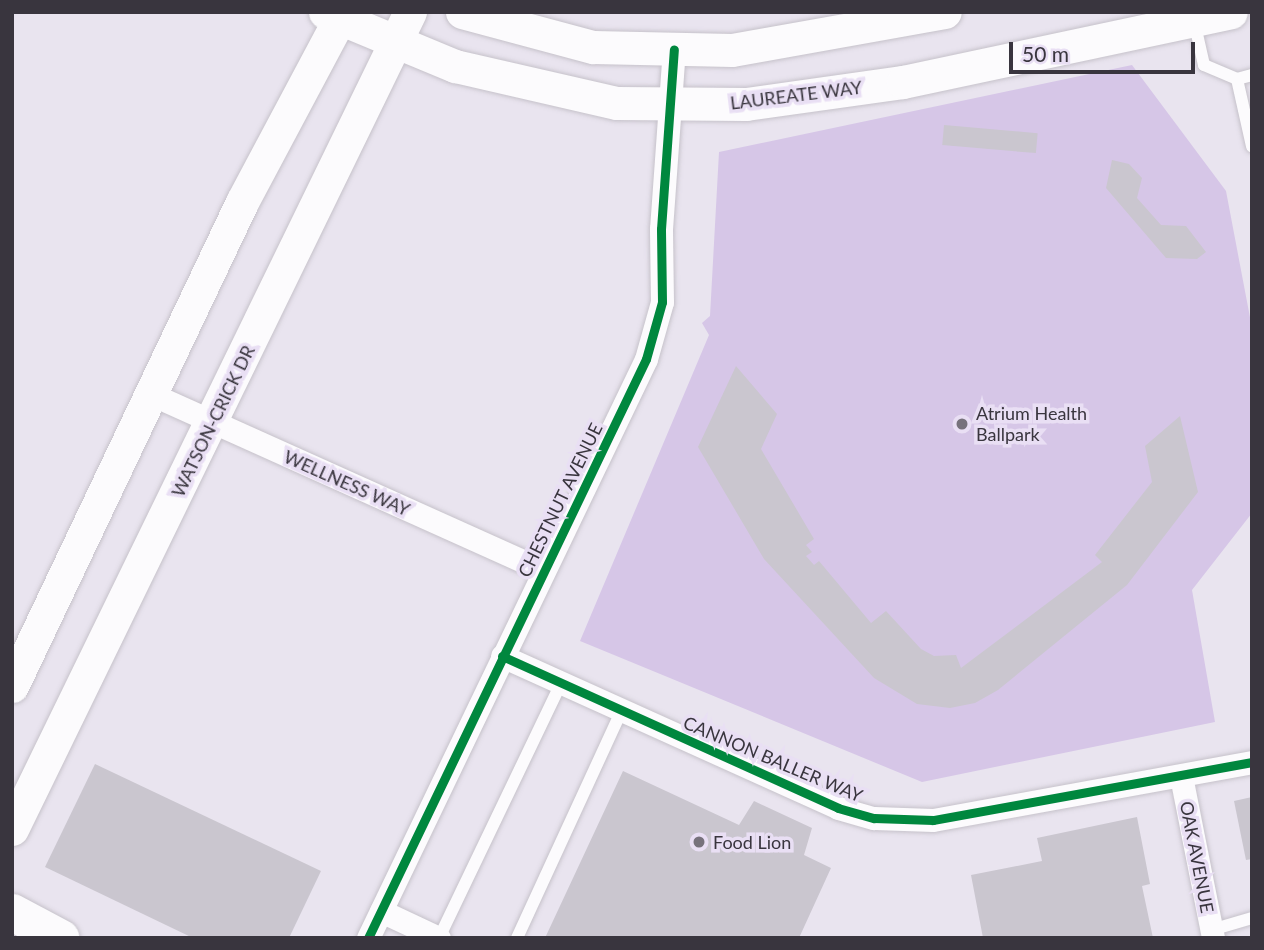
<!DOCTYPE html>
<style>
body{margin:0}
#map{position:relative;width:1264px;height:950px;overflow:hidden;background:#e9e4ef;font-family:Lato,sans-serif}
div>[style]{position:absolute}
.green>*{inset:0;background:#d6c6e7}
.building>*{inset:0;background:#cac6cf;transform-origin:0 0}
.roads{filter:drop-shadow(0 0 2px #c6c2ca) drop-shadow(0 0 2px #c6c2ca)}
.lane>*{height:12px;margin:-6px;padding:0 6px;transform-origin:6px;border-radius:6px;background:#fcfbfd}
.street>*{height:23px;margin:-11.5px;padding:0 11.5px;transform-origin:11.5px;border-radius:11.5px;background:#fcfbfd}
.secondary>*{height:33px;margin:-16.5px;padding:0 16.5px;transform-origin:16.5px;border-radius:16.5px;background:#fcfbfd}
.primary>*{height:37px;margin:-18.5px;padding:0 18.5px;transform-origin:18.5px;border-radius:18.5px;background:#fcfbfd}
.cycleway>*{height:9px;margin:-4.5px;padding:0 4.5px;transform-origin:4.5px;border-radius:4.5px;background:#00873e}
.dots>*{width:19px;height:19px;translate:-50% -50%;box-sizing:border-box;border:4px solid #e9dff4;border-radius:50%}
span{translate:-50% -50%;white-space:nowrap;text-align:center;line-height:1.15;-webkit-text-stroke:7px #e9dff4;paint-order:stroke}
.street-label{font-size:18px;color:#39353e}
.poi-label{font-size:18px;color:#39353e}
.left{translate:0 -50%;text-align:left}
.frame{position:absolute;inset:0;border:14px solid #39353e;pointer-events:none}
.scale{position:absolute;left:1009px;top:42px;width:186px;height:32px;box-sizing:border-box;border:4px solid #39353e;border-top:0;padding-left:9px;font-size:21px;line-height:24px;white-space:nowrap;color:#39353e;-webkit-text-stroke:5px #e9dff4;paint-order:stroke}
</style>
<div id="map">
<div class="green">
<i style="clip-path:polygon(1132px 65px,1226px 191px,1252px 328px,1252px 513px,1192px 590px,1215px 722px,922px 782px,580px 641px,709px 335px,702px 323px,710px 316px,719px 152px)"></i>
</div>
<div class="building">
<i style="left:944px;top:125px;width:94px;height:20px;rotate:5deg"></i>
<i style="clip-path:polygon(1112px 160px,1129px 164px,1142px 178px,1137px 198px,1161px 225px,1186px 226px,1206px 252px,1197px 259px,1166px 258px,1106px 188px)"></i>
<i style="clip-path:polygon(736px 366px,777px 414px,761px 449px,814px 539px,806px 545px,812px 552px,806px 556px,814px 565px,819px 561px,871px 623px,886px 611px,921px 649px,934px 656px,956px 655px,961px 668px,1102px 562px,1095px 555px,1152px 482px,1145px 446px,1180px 416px,1198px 492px,1127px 585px,998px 690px,975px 703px,950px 708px,917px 704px,874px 678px,764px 559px,698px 447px)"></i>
<i style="clip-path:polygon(95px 764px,321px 871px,289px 938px,193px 938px,45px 867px)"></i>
<i style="clip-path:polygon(623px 771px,739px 825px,754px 801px,812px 828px,804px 855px,831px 868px,799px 938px,545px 938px)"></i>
<i style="clip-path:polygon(1252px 797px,1252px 859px,1246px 860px,1234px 801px)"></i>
<i style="clip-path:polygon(1137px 817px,1150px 884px,1142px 886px,1153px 938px,983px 938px,971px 875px,1042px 861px,1037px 838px)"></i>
</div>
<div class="roads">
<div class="lane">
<i style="left:1194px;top:21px;width:45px;rotate:77.2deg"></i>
<i style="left:1204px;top:65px;width:36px;rotate:23deg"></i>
<i style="left:1237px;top:79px;width:16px;rotate:-15deg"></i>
<i style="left:1237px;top:79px;width:69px;rotate:77.4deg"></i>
<i style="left:1211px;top:930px;width:43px;rotate:-16.3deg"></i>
<i style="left:439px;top:938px;width:283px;rotate:-64.4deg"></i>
<i style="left:517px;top:938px;width:251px;rotate:-65.3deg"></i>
</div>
<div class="street">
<i style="left:151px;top:394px;width:430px;rotate:24.2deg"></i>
<i style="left:502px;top:656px;width:369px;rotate:24.3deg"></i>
<i style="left:838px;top:808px;width:37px;rotate:16deg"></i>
<i style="left:874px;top:818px;width:59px;rotate:1.9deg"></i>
<i style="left:933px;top:820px;width:324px;rotate:-10.3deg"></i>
<i style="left:1181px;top:776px;width:165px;rotate:78.8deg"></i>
<i style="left:381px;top:911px;width:64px;rotate:25deg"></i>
<i style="left:368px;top:938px;width:642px;rotate:-64.35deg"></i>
<i style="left:646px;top:359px;width:59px;rotate:-74.3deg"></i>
<i style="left:662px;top:302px;width:73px;rotate:-90.8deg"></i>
<i style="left:661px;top:229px;width:180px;rotate:-85.9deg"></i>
</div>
<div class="secondary">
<i style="left:325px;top:12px;width:141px;rotate:22.6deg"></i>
<i style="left:455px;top:66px;width:166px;rotate:12.9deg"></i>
<i style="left:617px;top:103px;width:129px;rotate:0.4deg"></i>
<i style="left:746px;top:104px;width:159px;rotate:-8deg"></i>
<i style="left:903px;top:82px;width:335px;rotate:-12deg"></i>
<i style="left:462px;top:12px;width:136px;rotate:15deg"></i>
<i style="left:593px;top:47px;width:139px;rotate:1.2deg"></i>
<i style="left:732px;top:50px;width:216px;rotate:-10.1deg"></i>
<i style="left:12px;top:686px;width:536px;rotate:-64.58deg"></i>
<i style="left:242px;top:202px;width:215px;rotate:-62deg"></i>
<i style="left:12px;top:829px;width:909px;rotate:-64.03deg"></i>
</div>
<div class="primary">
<i style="left:12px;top:912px;width:55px;rotate:28deg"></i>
</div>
</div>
<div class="cycleway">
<i style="left:502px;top:656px;width:369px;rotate:24.3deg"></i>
<i style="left:838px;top:808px;width:37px;rotate:16deg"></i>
<i style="left:874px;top:818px;width:59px;rotate:1.9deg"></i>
<i style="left:933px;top:820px;width:324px;rotate:-10.3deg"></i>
<i style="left:368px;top:938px;width:642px;rotate:-64.35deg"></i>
<i style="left:646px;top:359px;width:59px;rotate:-74.3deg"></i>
<i style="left:662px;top:302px;width:73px;rotate:-90.8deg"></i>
<i style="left:661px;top:229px;width:180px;rotate:-85.9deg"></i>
</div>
<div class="dots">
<i style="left:962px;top:424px;background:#77727c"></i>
<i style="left:699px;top:842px;background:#77727c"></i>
</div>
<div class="street-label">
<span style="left:796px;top:95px;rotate:-7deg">LAUREATE WAY</span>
<span style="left:213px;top:421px;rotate:-64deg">WATSON-CRICK DR</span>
<span style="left:347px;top:483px;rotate:24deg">WELLNESS WAY</span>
<span style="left:560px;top:500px;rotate:-64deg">CHESTNUT AVENUE</span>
<span style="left:773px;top:759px;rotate:23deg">CANNON BALLER WAY</span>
<span style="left:1197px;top:857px;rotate:79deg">OAK AVENUE</span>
</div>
<div class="poi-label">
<span class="left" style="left:976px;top:424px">Atrium Health<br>Ballpark</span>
<span class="left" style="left:713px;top:842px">Food Lion</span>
</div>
<div class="frame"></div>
<div class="scale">50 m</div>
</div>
